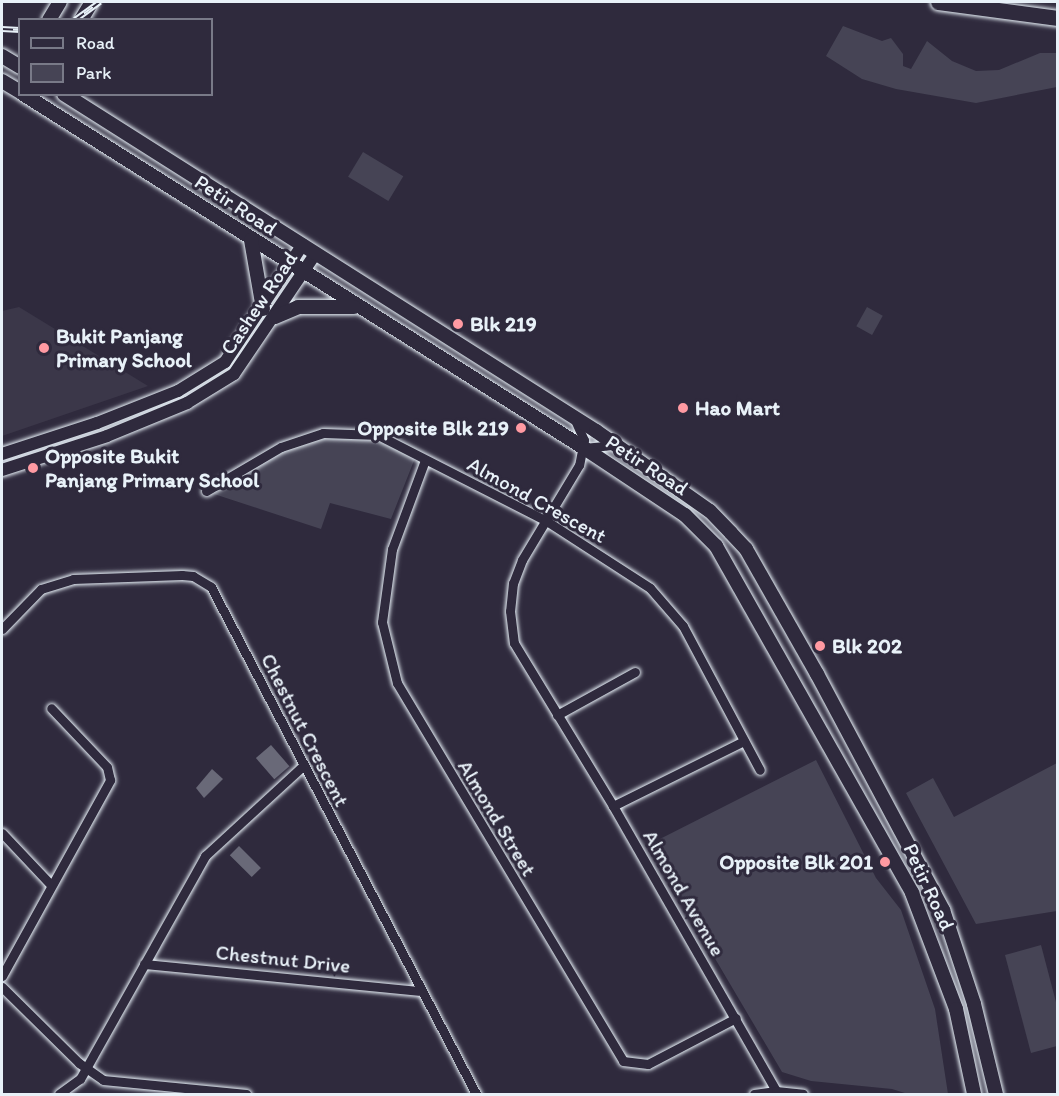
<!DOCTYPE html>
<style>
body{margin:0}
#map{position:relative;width:1059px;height:1096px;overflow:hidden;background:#2f2a3d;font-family:Itim,sans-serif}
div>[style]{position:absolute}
.built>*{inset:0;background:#3b3749}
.green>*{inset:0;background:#464455;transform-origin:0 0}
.water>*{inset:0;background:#696978;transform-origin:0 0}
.roads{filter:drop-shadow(0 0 2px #e8f1f8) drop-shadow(0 0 2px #e8f1f8)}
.minor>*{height:9px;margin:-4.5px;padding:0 4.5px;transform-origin:4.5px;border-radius:4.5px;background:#2f2a3d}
.tertiary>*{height:12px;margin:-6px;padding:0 6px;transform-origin:6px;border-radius:6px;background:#2f2a3d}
.secondary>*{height:14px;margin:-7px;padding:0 7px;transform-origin:7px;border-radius:7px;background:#2f2a3d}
.primary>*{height:15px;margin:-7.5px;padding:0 7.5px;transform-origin:7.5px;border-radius:7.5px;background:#2f2a3d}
.rail>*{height:6px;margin-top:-3px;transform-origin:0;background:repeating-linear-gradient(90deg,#2f2a3d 0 11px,#e8f1f8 0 22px);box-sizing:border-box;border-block:2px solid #e8f1f8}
.dots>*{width:16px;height:16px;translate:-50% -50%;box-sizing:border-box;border:3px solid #2f2a3d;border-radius:50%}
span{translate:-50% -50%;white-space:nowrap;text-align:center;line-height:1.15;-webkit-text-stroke:6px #2f2a3d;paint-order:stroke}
.street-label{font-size:21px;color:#e8f1f8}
.poi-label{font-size:21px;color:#e8f1f8;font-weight:700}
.left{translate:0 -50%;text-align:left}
.right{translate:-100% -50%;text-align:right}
.frame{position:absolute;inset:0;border:3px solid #e8f1f8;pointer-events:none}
.legend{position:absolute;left:18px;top:18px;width:195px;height:78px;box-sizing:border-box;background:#2f2a3d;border:2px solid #797a88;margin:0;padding:8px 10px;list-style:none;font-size:18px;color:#e8f1f8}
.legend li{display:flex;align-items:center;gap:12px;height:30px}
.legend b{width:30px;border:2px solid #797a88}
</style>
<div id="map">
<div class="built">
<i style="clip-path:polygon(19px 307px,148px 386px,2px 436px,2px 311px)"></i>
</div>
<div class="green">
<i style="clip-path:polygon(843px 26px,882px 41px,891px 38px,903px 54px,903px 66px,911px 69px,927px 41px,952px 61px,976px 71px,999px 70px,1040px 53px,1057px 53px,1057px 87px,976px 103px,896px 89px,862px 79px,826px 56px)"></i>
<i style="left:363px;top:152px;width:47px;height:29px;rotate:31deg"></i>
<i style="left:867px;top:307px;width:18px;height:22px;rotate:29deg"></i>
<i style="clip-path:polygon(366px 436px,415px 458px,391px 519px,330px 503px,321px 529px,214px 494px,282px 449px,316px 437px)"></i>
<i style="clip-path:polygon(816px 760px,876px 878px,901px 910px,935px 1009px,948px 1094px,908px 1094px,892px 1089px,811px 1081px,782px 1072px,648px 845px)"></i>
<i style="clip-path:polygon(1057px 763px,1057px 911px,976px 924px,906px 793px,933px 778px,954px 817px)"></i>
<i style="clip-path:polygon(1041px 945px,1057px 1006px,1057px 1046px,1031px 1053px,1005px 955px)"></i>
</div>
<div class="water">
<i style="left:271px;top:745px;width:28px;height:20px;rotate:49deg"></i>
<i style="clip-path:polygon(212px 769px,223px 779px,204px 798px,196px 788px)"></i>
<i style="left:239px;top:846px;width:31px;height:13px;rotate:45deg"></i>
</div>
<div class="roads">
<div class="minor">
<i style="left:575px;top:420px;width:22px;rotate:66deg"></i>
<i style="left:584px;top:440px;width:25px;rotate:101deg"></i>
<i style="left:579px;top:465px;width:111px;rotate:121deg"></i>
<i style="left:522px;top:560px;width:25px;rotate:111deg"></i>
<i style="left:513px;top:583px;width:28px;rotate:96deg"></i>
<i style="left:510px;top:611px;width:32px;rotate:83deg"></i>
<i style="left:514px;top:643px;width:191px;rotate:58.7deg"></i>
<i style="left:613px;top:806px;width:328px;rotate:60.2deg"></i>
<i style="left:584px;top:448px;width:30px;rotate:-6deg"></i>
<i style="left:425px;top:460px;width:95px;rotate:110.3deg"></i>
<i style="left:392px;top:549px;width:74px;rotate:97.8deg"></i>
<i style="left:382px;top:622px;width:63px;rotate:76.2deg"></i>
<i style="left:397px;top:683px;width:440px;rotate:59.1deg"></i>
<i style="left:623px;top:1061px;width:25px;rotate:7deg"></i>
<i style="left:648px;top:1064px;width:99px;rotate:-27.6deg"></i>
<i style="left:206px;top:491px;width:87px;rotate:-30.4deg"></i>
<i style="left:281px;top:447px;width:44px;rotate:-18.4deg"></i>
<i style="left:323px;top:433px;width:55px;rotate:2.1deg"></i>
<i style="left:378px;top:435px;width:187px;rotate:27deg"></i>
<i style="left:545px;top:520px;width:125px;rotate:32.9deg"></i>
<i style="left:650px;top:588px;width:50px;rotate:49deg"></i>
<i style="left:683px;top:626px;width:163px;rotate:61.9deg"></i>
<i style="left:2px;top:629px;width:56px;rotate:-45.7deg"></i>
<i style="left:41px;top:589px;width:34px;rotate:-17deg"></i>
<i style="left:73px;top:579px;width:109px;rotate:-2.1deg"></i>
<i style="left:182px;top:575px;width:11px;rotate:5deg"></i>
<i style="left:193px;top:576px;width:21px;rotate:31deg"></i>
<i style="left:211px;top:587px;width:572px;rotate:62.4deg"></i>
<i style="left:557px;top:715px;width:89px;rotate:-28.9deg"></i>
<i style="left:613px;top:806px;width:146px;rotate:-26.4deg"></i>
<i style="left:2px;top:833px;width:70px;rotate:46.7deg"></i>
<i style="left:144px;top:964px;width:276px;rotate:5.6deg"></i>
<i style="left:2px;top:976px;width:224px;rotate:-61.1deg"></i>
<i style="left:110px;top:780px;width:13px;rotate:-103deg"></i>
<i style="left:107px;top:767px;width:81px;rotate:-133.5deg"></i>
<i style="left:2px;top:987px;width:108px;rotate:44.6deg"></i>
<i style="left:79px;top:1063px;width:29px;rotate:35deg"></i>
<i style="left:103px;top:1080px;width:144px;rotate:5.6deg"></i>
<i style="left:59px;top:1094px;width:26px;rotate:-36deg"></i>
<i style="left:80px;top:1079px;width:256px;rotate:-60.7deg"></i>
<i style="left:205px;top:856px;width:133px;rotate:-42.6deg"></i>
<i style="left:754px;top:1094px;width:22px;rotate:-8deg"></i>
<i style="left:776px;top:1091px;width:27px;rotate:6deg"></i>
</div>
<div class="tertiary">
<i style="left:2px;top:454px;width:100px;rotate:-18.1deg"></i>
<i style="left:97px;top:423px;width:87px;rotate:-21.6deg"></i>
<i style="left:178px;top:391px;width:55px;rotate:-31.7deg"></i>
<i style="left:225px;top:362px;width:141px;rotate:-56.5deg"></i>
<i style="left:2px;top:470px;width:110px;rotate:-17.9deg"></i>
<i style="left:107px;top:436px;width:87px;rotate:-22.4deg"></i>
<i style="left:187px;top:403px;width:55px;rotate:-31.7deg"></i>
<i style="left:234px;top:374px;width:146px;rotate:-55.9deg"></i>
</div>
<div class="secondary">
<i style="left:49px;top:20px;width:21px;rotate:-59deg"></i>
<i style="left:81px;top:20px;width:21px;rotate:-59deg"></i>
<i style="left:2px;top:56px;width:21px;rotate:31deg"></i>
<i style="left:2px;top:81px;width:21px;rotate:31deg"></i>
<i style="left:23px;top:94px;width:663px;rotate:32.25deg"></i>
<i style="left:584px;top:448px;width:121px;rotate:33.6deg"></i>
<i style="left:685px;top:515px;width:44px;rotate:45deg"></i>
<i style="left:716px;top:546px;width:399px;rotate:60.5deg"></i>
<i style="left:912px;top:893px;width:124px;rotate:69.2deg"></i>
<i style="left:956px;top:1009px;width:87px;rotate:78deg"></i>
<i style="left:64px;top:94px;width:630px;rotate:32.35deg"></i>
<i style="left:596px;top:431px;width:139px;rotate:35.1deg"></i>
<i style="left:710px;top:511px;width:30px;rotate:46deg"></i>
<i style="left:731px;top:533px;width:22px;rotate:47deg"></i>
<i style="left:746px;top:549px;width:144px;rotate:60.4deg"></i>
<i style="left:817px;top:674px;width:268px;rotate:61.9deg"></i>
<i style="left:943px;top:910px;width:99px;rotate:71.7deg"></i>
<i style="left:974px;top:1004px;width:93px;rotate:76.3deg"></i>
<i style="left:251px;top:240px;width:70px;rotate:80.1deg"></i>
<i style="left:275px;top:317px;width:25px;rotate:-23deg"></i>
<i style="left:298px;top:307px;width:56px"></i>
</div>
<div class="primary">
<i style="left:938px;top:2px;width:121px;rotate:7.6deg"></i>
</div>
</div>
<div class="rail">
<i style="left:75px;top:20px;width:31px;rotate:-36deg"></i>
<i style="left:2px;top:29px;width:18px;rotate:3deg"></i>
</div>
<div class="dots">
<i style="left:458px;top:324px;background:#ff9aa2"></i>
<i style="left:44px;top:348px;background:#ff9aa2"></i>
<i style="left:683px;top:408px;background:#ff9aa2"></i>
<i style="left:521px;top:428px;background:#ff9aa2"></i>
<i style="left:33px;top:468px;background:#ff9aa2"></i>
<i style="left:820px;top:646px;background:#ff9aa2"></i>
<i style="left:885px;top:862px;background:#ff9aa2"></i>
</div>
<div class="street-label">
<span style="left:236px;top:205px;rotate:33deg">Petir Road</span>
<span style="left:259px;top:303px;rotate:-56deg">Cashew Road</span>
<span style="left:647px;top:465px;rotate:33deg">Petir Road</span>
<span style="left:537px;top:500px;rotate:29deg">Almond Crescent</span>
<span style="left:305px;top:730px;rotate:63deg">Chestnut Crescent</span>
<span style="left:497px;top:818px;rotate:59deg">Almond Street</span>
<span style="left:929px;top:887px;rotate:65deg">Petir Road</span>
<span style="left:684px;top:893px;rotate:60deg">Almond Avenue</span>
<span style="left:283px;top:959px;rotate:6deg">Chestnut Drive</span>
</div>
<div class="poi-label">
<span class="left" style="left:470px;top:324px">Blk 219</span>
<span class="left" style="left:56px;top:348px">Bukit Panjang<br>Primary School</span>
<span class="left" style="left:695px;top:408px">Hao Mart</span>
<span class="right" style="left:509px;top:428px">Opposite Blk 219</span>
<span class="left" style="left:45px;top:468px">Opposite Bukit<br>Panjang Primary School</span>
<span class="left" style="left:832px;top:646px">Blk 202</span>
<span class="right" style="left:873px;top:862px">Opposite Blk 201</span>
</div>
<div class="frame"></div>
<ul class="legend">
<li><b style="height:8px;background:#2f2a3d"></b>Road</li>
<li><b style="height:16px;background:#464455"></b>Park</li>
</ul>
</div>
